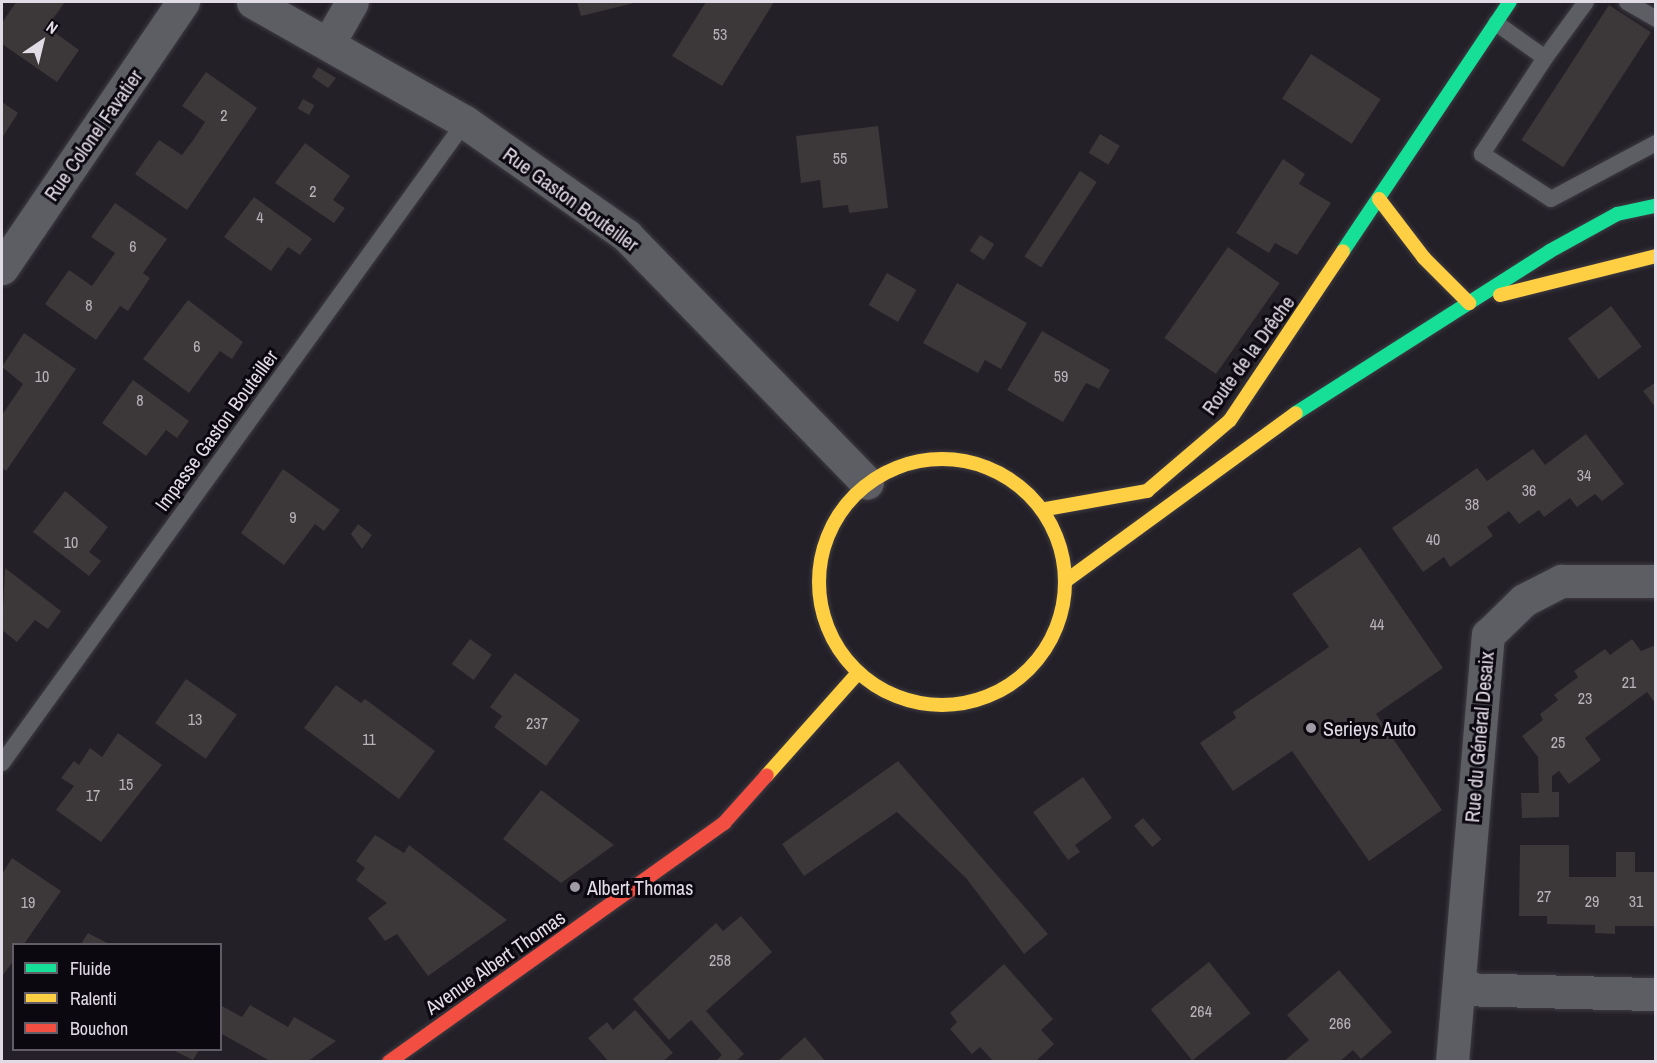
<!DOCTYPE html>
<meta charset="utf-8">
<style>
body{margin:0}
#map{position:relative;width:1657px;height:1063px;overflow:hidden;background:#242028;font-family:"Archivo Narrow",sans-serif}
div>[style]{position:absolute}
.building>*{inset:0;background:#3c3738;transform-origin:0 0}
.roads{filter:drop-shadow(0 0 2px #3e3b42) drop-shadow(0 0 2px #3e3b42)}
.lane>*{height:16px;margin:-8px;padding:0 8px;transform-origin:8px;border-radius:8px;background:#5c5e64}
.street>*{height:33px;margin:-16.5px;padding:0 16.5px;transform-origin:16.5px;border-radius:16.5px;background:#5c5e64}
.fast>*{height:14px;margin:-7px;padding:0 7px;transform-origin:7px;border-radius:7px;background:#16e098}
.slow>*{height:14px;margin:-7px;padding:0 7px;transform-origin:7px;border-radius:7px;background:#ffcf43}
.slow>.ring{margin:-7px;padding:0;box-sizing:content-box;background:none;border:14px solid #ffcf43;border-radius:50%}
.jam>*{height:14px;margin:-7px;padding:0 7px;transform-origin:7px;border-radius:7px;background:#f24e42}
.dots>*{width:16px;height:16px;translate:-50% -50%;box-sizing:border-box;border:3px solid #0c080f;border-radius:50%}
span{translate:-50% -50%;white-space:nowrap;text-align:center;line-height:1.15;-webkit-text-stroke:6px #0c080f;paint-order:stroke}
.number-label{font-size:16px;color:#b8b2ba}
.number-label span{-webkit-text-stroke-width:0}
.street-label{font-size:20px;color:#e1dbe6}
.poi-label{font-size:20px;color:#e1dbe6}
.left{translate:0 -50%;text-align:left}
.frame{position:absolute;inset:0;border:3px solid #e1dbe6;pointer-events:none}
.legend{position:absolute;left:12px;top:943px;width:210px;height:108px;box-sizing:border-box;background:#0c080f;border:2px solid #615c65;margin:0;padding:8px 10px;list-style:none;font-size:18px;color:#e1dbe6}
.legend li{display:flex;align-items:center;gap:12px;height:30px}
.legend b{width:30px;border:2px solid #615c65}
.north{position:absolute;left:12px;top:12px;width:60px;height:60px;-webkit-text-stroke:4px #0c080f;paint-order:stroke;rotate:35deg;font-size:16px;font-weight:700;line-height:24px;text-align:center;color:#e1dbe6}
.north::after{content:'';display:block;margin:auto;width:21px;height:27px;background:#e1dbe6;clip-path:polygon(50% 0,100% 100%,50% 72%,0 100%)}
</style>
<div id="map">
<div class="building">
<i style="clip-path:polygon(16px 2px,65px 2px,47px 27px,79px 50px,57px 82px,2px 44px,2px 23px)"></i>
<i style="clip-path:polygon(577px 2px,638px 2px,581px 16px)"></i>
<i style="clip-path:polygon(706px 2px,774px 2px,722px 86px,672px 56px)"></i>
<i style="left:1609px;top:5px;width:50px;height:161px;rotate:33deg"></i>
<i style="left:1311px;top:54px;width:83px;height:53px;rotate:33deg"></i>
<i style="clip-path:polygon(318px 67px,336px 78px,328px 88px,312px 77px)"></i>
<i style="clip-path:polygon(206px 72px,257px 108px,187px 210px,135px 174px,159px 140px,182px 155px,194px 139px,205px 122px,182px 106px)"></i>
<i style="left:303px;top:99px;width:13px;height:11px;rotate:29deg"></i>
<i style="clip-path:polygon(2px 102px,18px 113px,2px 138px)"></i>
<i style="clip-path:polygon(878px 126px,888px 208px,849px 213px,848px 205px,823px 208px,820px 180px,801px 183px,796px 136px)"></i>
<i style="left:1100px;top:134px;width:23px;height:22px;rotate:31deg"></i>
<i style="clip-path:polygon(305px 143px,350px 176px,333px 200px,345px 208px,334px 223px,275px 183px)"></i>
<i style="clip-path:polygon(1283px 159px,1305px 174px,1299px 184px,1331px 203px,1297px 255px,1275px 243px,1269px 253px,1236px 233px)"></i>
<i style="left:1080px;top:171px;width:20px;height:102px;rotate:33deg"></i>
<i style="clip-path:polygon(254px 197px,312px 239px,300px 255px,288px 247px,271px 271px,224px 237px)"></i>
<i style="clip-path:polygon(115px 203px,167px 239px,143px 273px,150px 278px,128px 311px,120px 306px,96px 340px,45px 304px,69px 270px,92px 286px,115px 253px,91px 237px)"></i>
<i style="left:980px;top:235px;width:17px;height:19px;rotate:33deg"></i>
<i style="left:1228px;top:247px;width:63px;height:111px;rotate:35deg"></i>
<i style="left:887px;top:273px;width:34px;height:37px;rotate:30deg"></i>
<i style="clip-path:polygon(957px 283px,1027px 323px,1001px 369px,985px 360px,978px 373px,923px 343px)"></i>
<i style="clip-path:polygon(188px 300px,243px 342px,232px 359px,220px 351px,189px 393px,143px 359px)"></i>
<i style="left:1611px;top:306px;width:51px;height:54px;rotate:53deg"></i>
<i style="clip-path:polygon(1042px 331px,1110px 370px,1099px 389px,1086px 383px,1063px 422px,1007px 390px)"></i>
<i style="clip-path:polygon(24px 333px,76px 369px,6px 471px,2px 468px,2px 415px,23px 384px,2px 367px)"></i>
<i style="clip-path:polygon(133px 380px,189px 421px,177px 438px,166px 430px,146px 456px,102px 423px)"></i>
<i style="clip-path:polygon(1656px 382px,1656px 408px,1643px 391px)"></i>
<i style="clip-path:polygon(1586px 434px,1624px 484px,1602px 501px,1595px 494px,1577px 507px,1570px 498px,1544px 517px,1539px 510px,1519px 524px,1509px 511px,1487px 527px,1493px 536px,1450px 567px,1444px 557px,1423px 572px,1392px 528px,1477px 468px,1487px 481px,1533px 449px,1545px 465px)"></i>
<i style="clip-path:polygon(283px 469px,340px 510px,324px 531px,315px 524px,284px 565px,241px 533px)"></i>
<i style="clip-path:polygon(65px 491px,108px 527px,89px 552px,101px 561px,89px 576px,33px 532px)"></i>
<i style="clip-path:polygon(358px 524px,372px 535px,362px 549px,351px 534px)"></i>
<i style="clip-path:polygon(1360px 547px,1443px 668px,1376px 714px,1442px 810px,1369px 861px,1292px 751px,1233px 791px,1200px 743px,1236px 718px,1233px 712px,1329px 647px,1292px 594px)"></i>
<i style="clip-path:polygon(5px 568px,61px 611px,48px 629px,35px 620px,17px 642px,2px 630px)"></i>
<i style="left:470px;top:639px;width:27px;height:31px;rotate:36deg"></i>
<i style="clip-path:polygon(1632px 639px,1641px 651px,1656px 645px,1656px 704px,1647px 692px,1585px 738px,1601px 760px,1569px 784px,1559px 771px,1552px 776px,1552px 792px,1559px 792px,1559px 817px,1522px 818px,1521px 793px,1539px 793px,1538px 757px,1522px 736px,1543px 720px,1540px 714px,1558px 700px,1554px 695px,1578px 677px,1574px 671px,1605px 649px,1610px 655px)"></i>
<i style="clip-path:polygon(515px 673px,580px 720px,546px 766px,494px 727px,502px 716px,490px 707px)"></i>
<i style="left:186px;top:679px;width:62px;height:54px;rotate:35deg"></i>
<i style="clip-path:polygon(336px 685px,361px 703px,365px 699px,435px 751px,399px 799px,304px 728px)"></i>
<i style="clip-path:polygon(118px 733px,162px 765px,101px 842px,56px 810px,74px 786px,61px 778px,74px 761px,79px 765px,90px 748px,102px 757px)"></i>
<i style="clip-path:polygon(898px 761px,1048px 934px,1024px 954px,966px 878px,897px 812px,804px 876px,782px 844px)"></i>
<i style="clip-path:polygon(1083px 777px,1112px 818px,1075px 845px,1080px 852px,1068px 860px,1033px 812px)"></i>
<i style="clip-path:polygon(541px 790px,614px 845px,561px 883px,503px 839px)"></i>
<i style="left:1143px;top:818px;width:28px;height:12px;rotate:49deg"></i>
<i style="clip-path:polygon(375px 835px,404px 853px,409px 845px,507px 920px,428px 976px,397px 934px,385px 941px,368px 918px,387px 903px,356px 880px,365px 868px,356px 861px)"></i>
<i style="clip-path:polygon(1520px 845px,1569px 845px,1569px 877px,1616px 877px,1616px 852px,1635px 852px,1635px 872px,1656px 872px,1656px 926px,1615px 926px,1615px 934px,1595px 933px,1595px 925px,1547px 924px,1547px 916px,1519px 916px)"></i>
<i style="clip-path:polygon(12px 858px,61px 891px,24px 944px,14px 944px,14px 960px,3px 975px,2px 874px)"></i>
<i style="clip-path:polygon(741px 916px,772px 952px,706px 1011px,744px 1054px,735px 1062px,715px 1062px,722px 1055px,691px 1020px,669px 1040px,633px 999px,716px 923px,723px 931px)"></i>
<i style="clip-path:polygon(88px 933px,109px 944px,81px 944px)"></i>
<i style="left:1209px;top:962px;width:66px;height:75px;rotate:51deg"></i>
<i style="clip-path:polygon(1004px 964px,1053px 1019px,1041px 1030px,1054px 1044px,1035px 1062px,994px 1062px,980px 1047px,972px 1054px,950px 1029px,957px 1022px,950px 1013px)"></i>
<i style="clip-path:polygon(1339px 970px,1392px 1032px,1361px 1059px,1353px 1050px,1339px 1062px,1283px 1062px,1309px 1040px,1287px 1015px)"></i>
<i style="clip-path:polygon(220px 1005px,242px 1017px,250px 1005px,288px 1027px,294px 1017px,336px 1041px,307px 1062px,272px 1062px,220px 1033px)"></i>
<i style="clip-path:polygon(635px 1010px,673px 1053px,662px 1062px,609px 1062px,588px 1038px,607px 1022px,613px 1030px)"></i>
<i style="clip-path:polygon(805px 1037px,826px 1062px,777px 1062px)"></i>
<i style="clip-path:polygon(173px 1050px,199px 1050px,193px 1060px)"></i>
</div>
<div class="roads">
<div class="lane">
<i style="left:1627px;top:2px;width:34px;rotate:30deg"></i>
<i style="left:1496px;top:23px;width:60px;rotate:35.5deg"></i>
<i style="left:1545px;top:58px;width:115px;rotate:123.3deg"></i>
<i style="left:1482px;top:154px;width:82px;rotate:33.1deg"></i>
<i style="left:1551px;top:199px;width:119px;rotate:-28.1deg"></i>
<i style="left:1545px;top:58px;width:69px;rotate:-53.8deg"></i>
<i style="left:2px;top:763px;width:791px;rotate:-54.16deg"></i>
</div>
<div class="street">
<i style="left:253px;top:2px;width:244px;rotate:29.5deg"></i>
<i style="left:465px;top:122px;width:198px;rotate:35.1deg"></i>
<i style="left:627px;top:236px;width:344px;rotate:45.8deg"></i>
<i style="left:328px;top:44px;width:48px;rotate:-60.3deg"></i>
<i style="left:2px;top:268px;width:322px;rotate:-55.8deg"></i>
<i style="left:1459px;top:989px;width:197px;rotate:1.5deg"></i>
<i style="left:1452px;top:1062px;width:429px;rotate:-85.2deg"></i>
<i style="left:1488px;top:635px;width:50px;rotate:-44.2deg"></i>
<i style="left:1524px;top:600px;width:42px;rotate:-27.2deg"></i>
<i style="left:1561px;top:581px;width:95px"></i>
</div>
<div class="fast">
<i style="left:1343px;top:251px;width:300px;rotate:-56.2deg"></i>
<i style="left:1296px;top:413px;width:301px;rotate:-32.5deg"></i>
<i style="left:1550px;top:251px;width:77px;rotate:-28.9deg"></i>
<i style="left:1617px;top:214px;width:40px;rotate:-12deg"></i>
</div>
<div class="slow">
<i style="left:1379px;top:199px;width:74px;rotate:52.7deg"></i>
<i style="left:1424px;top:258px;width:64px;rotate:45deg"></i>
<i style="left:1500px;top:295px;width:161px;rotate:-14deg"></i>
<i class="ring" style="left:819px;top:459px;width:232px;height:232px"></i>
<i style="left:1046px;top:509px;width:103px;rotate:-10.1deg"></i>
<i style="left:1147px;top:491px;width:109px;rotate:-40.5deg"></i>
<i style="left:1230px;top:420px;width:203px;rotate:-56.2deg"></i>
<i style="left:1067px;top:580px;width:283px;rotate:-36.1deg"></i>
<i style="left:767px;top:775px;width:135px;rotate:-48.3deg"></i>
</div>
<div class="jam">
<i style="left:389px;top:1062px;width:412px;rotate:-35.5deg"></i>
<i style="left:724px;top:823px;width:64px;rotate:-48.1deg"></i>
</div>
</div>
<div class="dots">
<i style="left:1311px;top:728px;background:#9f9aa4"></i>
<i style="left:575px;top:887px;background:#9f9aa4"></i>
</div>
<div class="number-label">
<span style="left:720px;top:34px">53</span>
<span style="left:224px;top:115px">2</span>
<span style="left:840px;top:158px">55</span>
<span style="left:313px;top:191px">2</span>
<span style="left:260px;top:217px">4</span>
<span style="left:133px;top:246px">6</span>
<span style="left:89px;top:305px">8</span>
<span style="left:197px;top:346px">6</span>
<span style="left:42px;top:376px">10</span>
<span style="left:1061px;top:376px">59</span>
<span style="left:140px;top:400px">8</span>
<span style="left:1584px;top:475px">34</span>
<span style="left:1529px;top:490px">36</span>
<span style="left:1472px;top:504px">38</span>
<span style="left:293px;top:517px">9</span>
<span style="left:1433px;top:539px">40</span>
<span style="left:71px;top:542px">10</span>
<span style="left:1377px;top:624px">44</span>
<span style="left:1629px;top:682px">21</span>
<span style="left:1585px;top:698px">23</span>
<span style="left:195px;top:719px">13</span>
<span style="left:537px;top:723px">237</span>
<span style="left:369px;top:739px">11</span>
<span style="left:1558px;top:742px">25</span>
<span style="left:126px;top:784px">15</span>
<span style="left:93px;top:795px">17</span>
<span style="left:1544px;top:896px">27</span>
<span style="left:1592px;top:901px">29</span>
<span style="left:1636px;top:901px">31</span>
<span style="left:28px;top:902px">19</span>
<span style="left:720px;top:960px">258</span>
<span style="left:1201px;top:1011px">264</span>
<span style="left:1340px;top:1023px">266</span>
</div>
<div class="street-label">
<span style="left:93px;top:135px;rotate:-55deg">Rue Colonel Favatier</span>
<span style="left:571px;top:199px;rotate:36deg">Rue Gaston Bouteiller</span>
<span style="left:1248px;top:355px;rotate:-54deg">Route de la Drêche</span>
<span style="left:216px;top:430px;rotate:-54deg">Impasse Gaston Bouteiller</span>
<span style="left:1479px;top:737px;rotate:-85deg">Rue du Général Desaix</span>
<span style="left:495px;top:962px;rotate:-35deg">Avenue Albert Thomas</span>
</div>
<div class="poi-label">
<span class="left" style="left:1323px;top:728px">Serieys Auto</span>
<span class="left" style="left:587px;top:887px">Albert Thomas</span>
</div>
<div class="frame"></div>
<ul class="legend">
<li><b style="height:8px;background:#16e098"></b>Fluide</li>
<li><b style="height:8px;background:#ffcf43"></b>Ralenti</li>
<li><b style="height:8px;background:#f24e42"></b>Bouchon</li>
</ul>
<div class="north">N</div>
</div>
